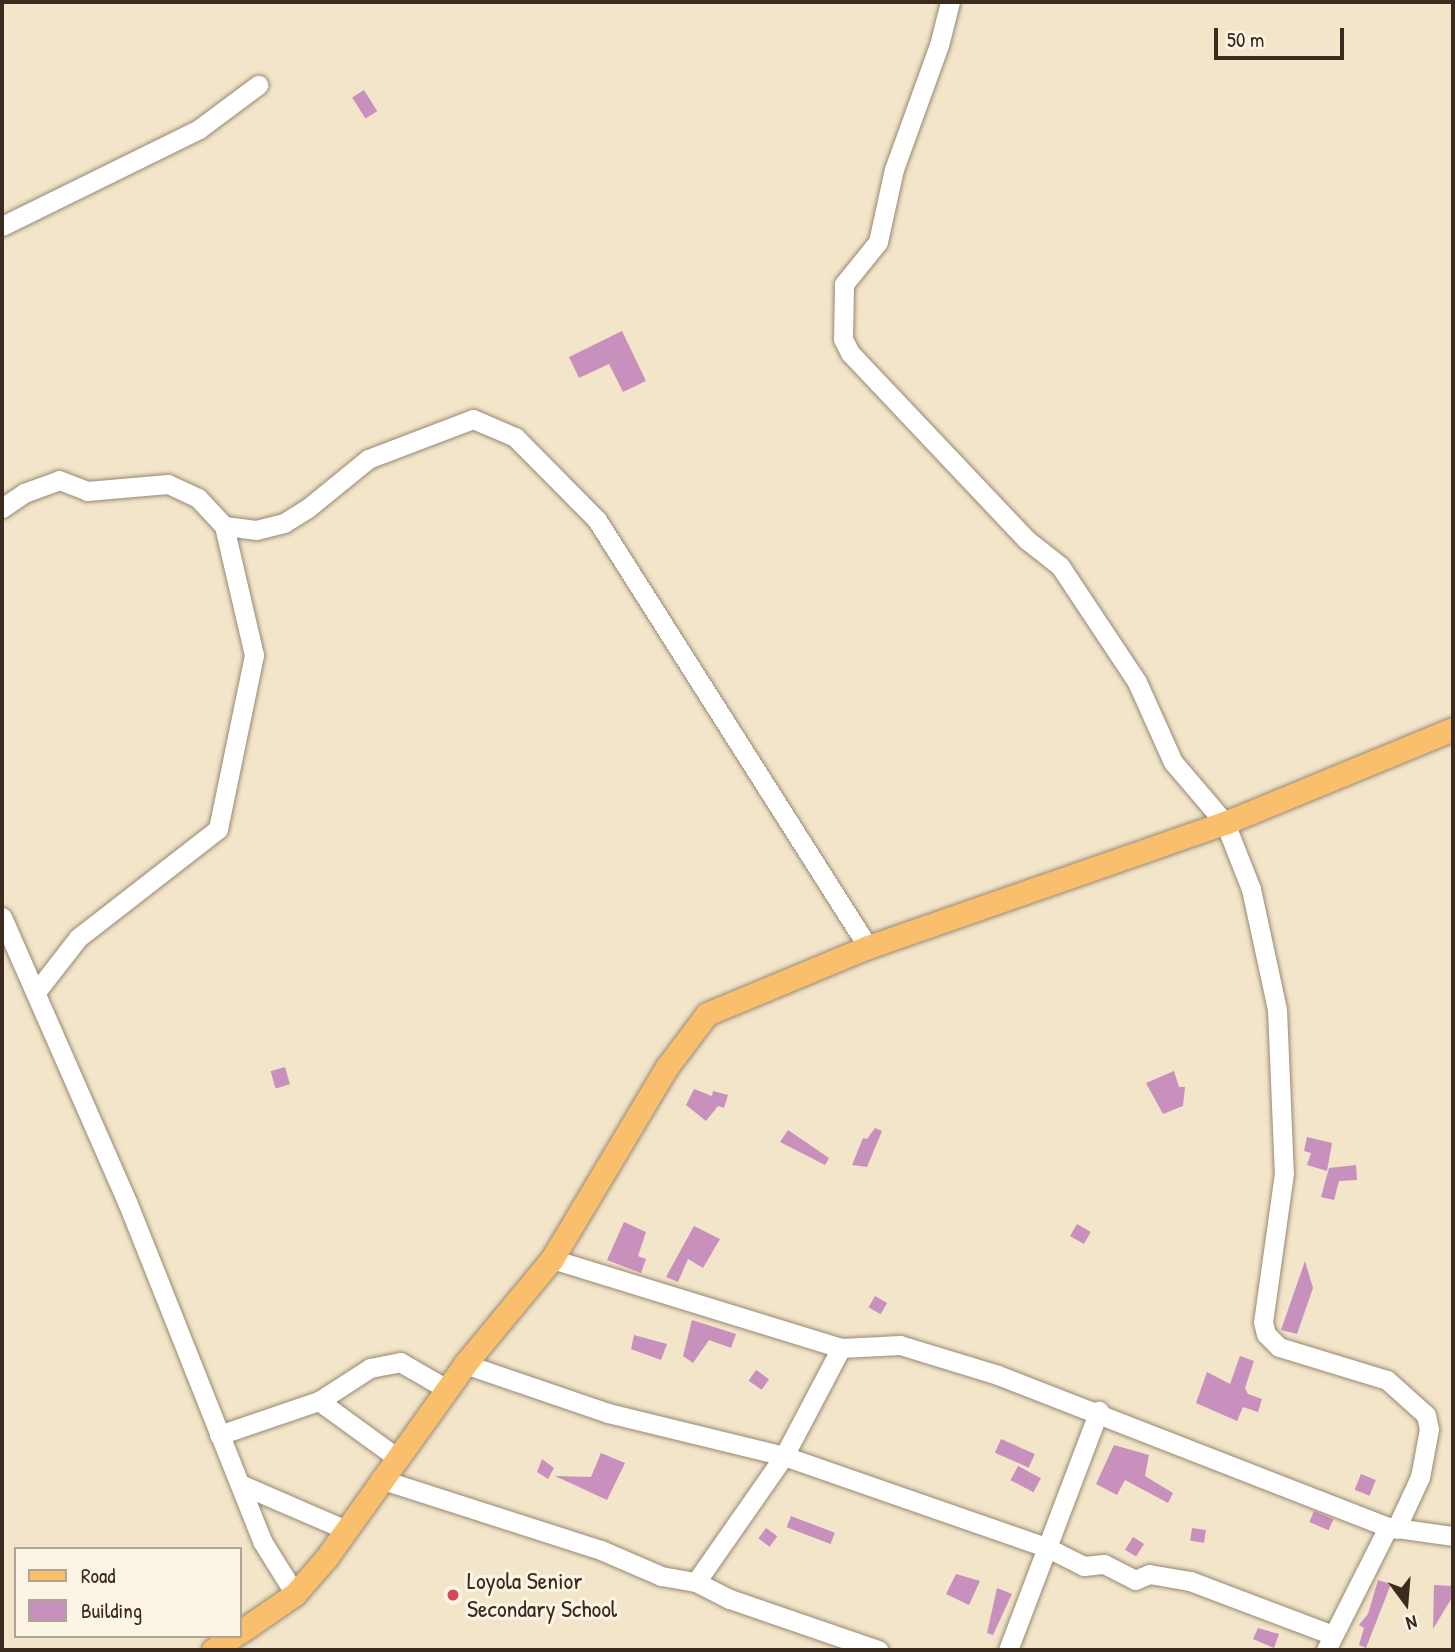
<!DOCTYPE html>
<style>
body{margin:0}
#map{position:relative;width:1455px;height:1652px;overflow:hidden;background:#f3e5c9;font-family:"Patrick Hand",sans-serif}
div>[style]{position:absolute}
.building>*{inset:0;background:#c890bc;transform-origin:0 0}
.roads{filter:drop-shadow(0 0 2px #978874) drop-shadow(0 0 2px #978874)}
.minor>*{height:19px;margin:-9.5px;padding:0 9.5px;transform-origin:9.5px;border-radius:9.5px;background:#fff}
.major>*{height:23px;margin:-11.5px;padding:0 11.5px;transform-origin:11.5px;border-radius:11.5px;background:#f9bf6d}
.dots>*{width:19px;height:19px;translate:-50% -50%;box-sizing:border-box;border:4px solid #fcf5e5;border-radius:50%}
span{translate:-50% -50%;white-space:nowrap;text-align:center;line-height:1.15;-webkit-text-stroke:6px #fcf5e5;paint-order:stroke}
.poi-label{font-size:24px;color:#3b2a1e}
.left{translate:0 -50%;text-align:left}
.frame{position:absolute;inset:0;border:4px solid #3b2a1e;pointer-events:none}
.legend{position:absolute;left:14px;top:1547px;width:228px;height:91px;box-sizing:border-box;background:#fcf5e5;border:2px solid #afa495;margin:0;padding:9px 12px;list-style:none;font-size:21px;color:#3b2a1e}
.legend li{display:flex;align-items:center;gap:14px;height:35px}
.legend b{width:35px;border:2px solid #afa495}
.north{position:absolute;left:1371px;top:1568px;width:70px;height:70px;-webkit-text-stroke:5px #fcf5e5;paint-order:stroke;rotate:164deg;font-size:19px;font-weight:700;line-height:28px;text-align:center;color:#3b2a1e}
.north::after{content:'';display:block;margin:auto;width:24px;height:32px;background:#3b2a1e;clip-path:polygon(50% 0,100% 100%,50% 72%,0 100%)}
.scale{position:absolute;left:1214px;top:28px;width:130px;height:32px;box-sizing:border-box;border:4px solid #3b2a1e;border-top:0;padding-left:9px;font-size:21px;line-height:24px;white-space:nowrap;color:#3b2a1e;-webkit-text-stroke:5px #fcf5e5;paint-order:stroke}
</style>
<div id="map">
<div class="building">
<i style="left:364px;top:90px;width:25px;height:14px;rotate:58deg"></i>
<i style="clip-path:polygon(622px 331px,646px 381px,623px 392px,609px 364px,579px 378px,569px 357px)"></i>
<i style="left:285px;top:1067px;width:18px;height:15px;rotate:74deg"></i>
<i style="clip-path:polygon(1174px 1071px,1179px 1087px,1185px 1087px,1183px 1106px,1163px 1114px,1146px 1083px)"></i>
<i style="clip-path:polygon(694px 1089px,712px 1096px,713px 1091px,728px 1095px,724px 1108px,718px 1106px,706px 1121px,686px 1105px)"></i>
<i style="clip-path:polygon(875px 1128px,882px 1131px,867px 1167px,852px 1165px,863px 1138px,867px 1139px)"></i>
<i style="clip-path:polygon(788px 1130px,829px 1158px,825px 1165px,780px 1142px)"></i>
<i style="clip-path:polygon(1307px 1137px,1332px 1143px,1327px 1171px,1307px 1165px,1311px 1153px,1304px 1151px)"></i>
<i style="clip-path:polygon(1356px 1165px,1357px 1180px,1339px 1181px,1334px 1200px,1321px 1197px,1329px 1168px)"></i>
<i style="clip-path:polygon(624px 1222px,646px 1232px,638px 1256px,646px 1259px,641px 1273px,607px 1260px)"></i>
<i style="left:1077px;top:1224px;width:16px;height:14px;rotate:30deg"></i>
<i style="clip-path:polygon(694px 1226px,720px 1239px,703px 1268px,688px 1259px,678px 1282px,666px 1277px)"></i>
<i style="clip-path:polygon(1305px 1261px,1313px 1288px,1297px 1334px,1281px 1330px)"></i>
<i style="left:875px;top:1296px;width:14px;height:13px;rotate:30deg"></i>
<i style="clip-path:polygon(692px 1320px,736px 1334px,731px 1348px,709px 1340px,693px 1363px,683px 1356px)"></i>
<i style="clip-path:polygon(634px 1335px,667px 1344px,661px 1360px,631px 1349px)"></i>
<i style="clip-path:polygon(1240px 1356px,1254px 1361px,1245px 1388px,1248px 1394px,1262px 1399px,1258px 1412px,1243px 1407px,1237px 1421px,1196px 1403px,1207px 1372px,1230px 1384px)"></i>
<i style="left:756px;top:1370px;width:16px;height:13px;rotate:35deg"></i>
<i style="left:1001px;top:1439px;width:37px;height:15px;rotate:24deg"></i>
<i style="clip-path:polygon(1114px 1445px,1149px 1455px,1145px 1476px,1173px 1493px,1168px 1503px,1125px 1480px,1117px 1495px,1096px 1484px)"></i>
<i style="clip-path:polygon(601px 1453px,625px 1463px,607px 1500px,555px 1476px,591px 1477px)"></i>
<i style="clip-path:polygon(542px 1459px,554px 1468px,548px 1479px,537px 1472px)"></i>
<i style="left:1018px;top:1466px;width:26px;height:16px;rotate:28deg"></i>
<i style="left:1361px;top:1474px;width:16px;height:17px;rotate:22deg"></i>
<i style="left:1314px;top:1511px;width:21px;height:12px;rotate:23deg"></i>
<i style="left:791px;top:1516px;width:47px;height:12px;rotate:21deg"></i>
<i style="left:766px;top:1528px;width:14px;height:13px;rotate:36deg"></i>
<i style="left:1192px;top:1528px;width:14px;height:13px;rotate:8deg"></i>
<i style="left:1133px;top:1537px;width:13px;height:15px;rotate:32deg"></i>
<i style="clip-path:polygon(956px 1574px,980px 1581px,969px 1605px,946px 1594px)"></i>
<i style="clip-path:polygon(1378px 1580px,1391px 1584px,1366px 1648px,1359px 1645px,1364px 1628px,1359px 1625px,1368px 1614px)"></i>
<i style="clip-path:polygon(1434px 1585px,1453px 1586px,1453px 1596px,1433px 1629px)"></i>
<i style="clip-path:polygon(997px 1588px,1012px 1594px,993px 1635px,987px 1633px)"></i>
<i style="clip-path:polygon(1258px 1628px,1279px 1634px,1274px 1648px,1253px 1639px)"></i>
</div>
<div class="roads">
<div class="minor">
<i style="left:950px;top:2px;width:44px;rotate:104.3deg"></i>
<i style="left:939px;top:45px;width:132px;rotate:109.9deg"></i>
<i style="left:894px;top:169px;width:75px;rotate:102.4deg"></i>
<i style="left:878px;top:242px;width:54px;rotate:129deg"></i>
<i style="left:844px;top:284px;width:55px;rotate:91deg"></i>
<i style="left:843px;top:339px;width:16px;rotate:63deg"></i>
<i style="left:850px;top:353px;width:257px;rotate:46.6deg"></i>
<i style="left:1027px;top:540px;width:42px;rotate:38.2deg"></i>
<i style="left:1060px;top:566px;width:139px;rotate:56.4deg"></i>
<i style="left:1137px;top:682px;width:88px;rotate:65.8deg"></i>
<i style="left:1173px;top:762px;width:80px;rotate:49.6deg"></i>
<i style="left:1225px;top:823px;width:71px;rotate:68.5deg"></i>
<i style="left:1251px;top:889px;width:123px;rotate:77.8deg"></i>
<i style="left:1277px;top:1009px;width:164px;rotate:87.6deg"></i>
<i style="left:1284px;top:1173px;width:150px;rotate:98deg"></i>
<i style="left:1263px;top:1322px;width:12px;rotate:76deg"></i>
<i style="left:1266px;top:1334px;width:18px;rotate:45deg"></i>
<i style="left:1279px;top:1347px;width:113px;rotate:17deg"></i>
<i style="left:1387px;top:1380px;width:52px;rotate:41.9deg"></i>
<i style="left:1426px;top:1415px;width:14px;rotate:78deg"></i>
<i style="left:1429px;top:1429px;width:49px;rotate:100.6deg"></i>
<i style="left:1420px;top:1477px;width:57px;rotate:114.8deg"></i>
<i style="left:2px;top:226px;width:220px;rotate:-26.2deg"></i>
<i style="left:199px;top:129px;width:74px;rotate:-36.7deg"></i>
<i style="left:2px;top:508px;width:27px;rotate:-34deg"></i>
<i style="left:24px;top:493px;width:37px;rotate:-20deg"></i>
<i style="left:59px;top:480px;width:30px;rotate:21deg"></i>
<i style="left:87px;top:491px;width:81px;rotate:-4.9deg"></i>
<i style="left:168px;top:484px;width:33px;rotate:25deg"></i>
<i style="left:198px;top:498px;width:38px;rotate:47deg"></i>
<i style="left:224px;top:526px;width:32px;rotate:7deg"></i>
<i style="left:256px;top:530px;width:29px;rotate:-14deg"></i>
<i style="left:284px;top:523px;width:28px;rotate:-32deg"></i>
<i style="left:308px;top:508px;width:77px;rotate:-39.2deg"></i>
<i style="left:368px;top:459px;width:112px;rotate:-20.9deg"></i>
<i style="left:473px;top:419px;width:46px;rotate:23.2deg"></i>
<i style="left:515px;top:437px;width:117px;rotate:45.3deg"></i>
<i style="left:597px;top:520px;width:506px;rotate:57.6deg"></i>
<i style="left:2px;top:917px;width:313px;rotate:66.3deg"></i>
<i style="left:128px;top:1204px;width:363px;rotate:68.3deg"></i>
<i style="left:262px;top:1541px;width:62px;rotate:58.1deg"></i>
<i style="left:36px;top:992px;width:68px;rotate:-52.1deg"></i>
<i style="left:78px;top:938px;width:177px;rotate:-37.9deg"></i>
<i style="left:218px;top:829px;width:178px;rotate:-78.3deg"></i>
<i style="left:254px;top:655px;width:132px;rotate:-103.1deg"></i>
<i style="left:552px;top:1259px;width:302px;rotate:17.1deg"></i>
<i style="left:841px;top:1348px;width:59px;rotate:-2.9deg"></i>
<i style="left:900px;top:1345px;width:102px;rotate:17deg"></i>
<i style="left:998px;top:1375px;width:419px;rotate:21.3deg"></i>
<i style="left:1388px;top:1527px;width:66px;rotate:7.9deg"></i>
<i style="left:465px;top:1364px;width:151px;rotate:18.9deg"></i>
<i style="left:608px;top:1413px;width:181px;rotate:13.7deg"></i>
<i style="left:784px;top:1456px;width:280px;rotate:19.2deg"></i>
<i style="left:1048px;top:1548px;width:40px;rotate:26.6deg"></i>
<i style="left:1084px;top:1566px;width:20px;rotate:-6deg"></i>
<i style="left:1104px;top:1564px;width:35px;rotate:27deg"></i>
<i style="left:1135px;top:1580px;width:15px;rotate:-23deg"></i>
<i style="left:1149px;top:1574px;width:42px;rotate:9.7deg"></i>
<i style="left:1190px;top:1581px;width:153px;rotate:20.7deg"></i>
<i style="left:319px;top:1401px;width:95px;rotate:36deg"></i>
<i style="left:219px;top:1435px;width:106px;rotate:-18.8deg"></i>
<i style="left:319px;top:1401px;width:61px;rotate:-32.9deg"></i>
<i style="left:370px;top:1368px;width:31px;rotate:-11deg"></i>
<i style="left:400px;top:1362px;width:54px;rotate:29.9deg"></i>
<i style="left:380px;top:1479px;width:232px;rotate:17.8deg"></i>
<i style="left:601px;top:1550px;width:65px;rotate:23.4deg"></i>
<i style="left:661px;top:1576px;width:36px;rotate:10deg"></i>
<i style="left:696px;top:1582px;width:38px;rotate:27deg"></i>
<i style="left:730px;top:1599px;width:157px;rotate:19deg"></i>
<i style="left:240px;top:1484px;width:113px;rotate:23.4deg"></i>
<i style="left:696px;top:1582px;width:154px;rotate:-55.1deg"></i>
<i style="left:784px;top:1456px;width:122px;rotate:-62.2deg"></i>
<i style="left:1008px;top:1650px;width:256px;rotate:-69.2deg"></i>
<i style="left:1326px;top:1650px;width:138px;rotate:-63.2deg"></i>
</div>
<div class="major">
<i style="left:240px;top:1632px;width:67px;rotate:-34.6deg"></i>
<i style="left:295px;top:1594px;width:49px;rotate:-49.1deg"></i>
<i style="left:327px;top:1557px;width:237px;rotate:-54.4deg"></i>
<i style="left:465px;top:1364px;width:136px;rotate:-50.4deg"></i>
<i style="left:552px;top:1259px;width:224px;rotate:-59.1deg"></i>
<i style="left:667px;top:1067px;width:66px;rotate:-53deg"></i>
<i style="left:707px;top:1014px;width:174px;rotate:-22.6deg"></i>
<i style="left:868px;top:947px;width:378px;rotate:-19.2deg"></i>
<i style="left:1225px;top:823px;width:247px;rotate:-22.4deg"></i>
<i style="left:213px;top:1650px;width:25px;rotate:-34deg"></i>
</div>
</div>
<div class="dots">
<i style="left:453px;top:1595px;background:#d1495b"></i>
</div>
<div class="poi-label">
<span class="left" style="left:467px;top:1595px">Loyola Senior<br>Secondary School</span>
</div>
<div class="frame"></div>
<ul class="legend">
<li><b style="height:9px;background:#f9bf6d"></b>Road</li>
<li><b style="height:19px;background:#c890bc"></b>Building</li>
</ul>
<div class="north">N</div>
<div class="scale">50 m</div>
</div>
